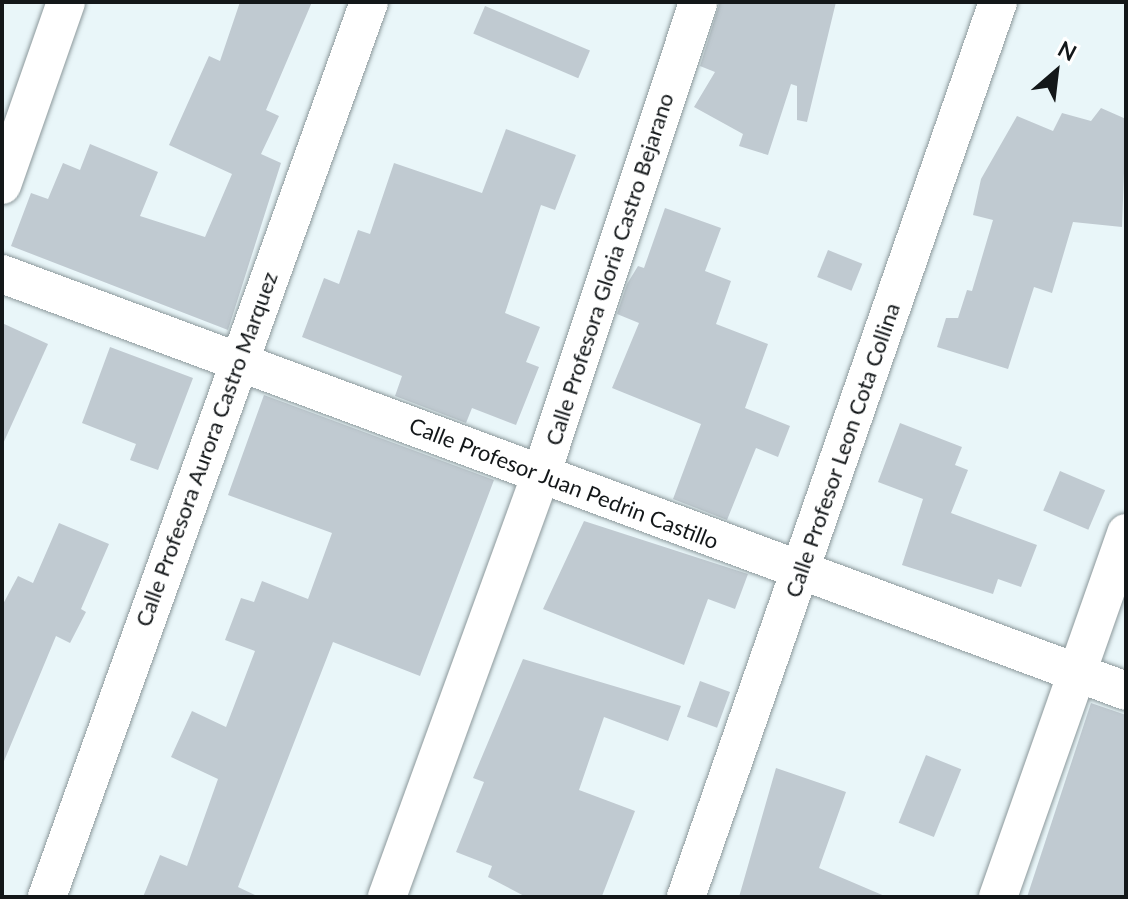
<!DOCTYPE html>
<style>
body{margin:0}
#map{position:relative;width:1128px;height:899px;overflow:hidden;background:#e9f6f9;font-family:Lato,sans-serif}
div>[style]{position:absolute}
.building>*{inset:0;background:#c0cad1;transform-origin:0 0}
.roads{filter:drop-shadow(0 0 2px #8c989b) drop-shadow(0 0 2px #8c989b)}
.minor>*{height:38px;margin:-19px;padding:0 19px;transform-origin:19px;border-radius:19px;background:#fff}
span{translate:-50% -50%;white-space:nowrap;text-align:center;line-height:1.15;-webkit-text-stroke:7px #fff;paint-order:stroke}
.street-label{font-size:22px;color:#131719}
.frame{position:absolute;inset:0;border:4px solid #131719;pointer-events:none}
.north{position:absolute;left:1016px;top:32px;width:80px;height:80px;-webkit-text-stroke:6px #fff;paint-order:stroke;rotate:28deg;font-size:22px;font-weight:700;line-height:32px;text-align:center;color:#131719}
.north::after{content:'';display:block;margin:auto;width:28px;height:36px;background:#131719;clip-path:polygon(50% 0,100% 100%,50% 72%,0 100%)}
</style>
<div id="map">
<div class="building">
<i style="clip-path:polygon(240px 2px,312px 2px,266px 110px,279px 116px,261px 154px,281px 163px,228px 330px,11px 246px,31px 193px,48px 199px,63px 163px,80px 170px,90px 144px,158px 172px,140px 216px,205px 237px,232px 174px,169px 145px,209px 56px,220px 61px)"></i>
<i style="clip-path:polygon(720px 2px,836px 2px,807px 122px,797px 120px,797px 86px,791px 84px,768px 155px,739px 146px,743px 134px,694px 107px,715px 72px,700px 66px)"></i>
<i style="left:485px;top:6px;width:114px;height:30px;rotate:23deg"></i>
<i style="clip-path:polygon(1101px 108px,1126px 119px,1122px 227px,1073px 222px,1052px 293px,1034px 287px,1008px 369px,937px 347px,946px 318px,958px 318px,967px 290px,972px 291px,993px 220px,973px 215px,981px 179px,1017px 116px,1053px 131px,1062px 113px,1091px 121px)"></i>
<i style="clip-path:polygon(506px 129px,576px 155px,555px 210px,541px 205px,505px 313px,540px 327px,526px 362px,539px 367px,516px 425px,472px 408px,466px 423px,395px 396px,402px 376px,302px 337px,324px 278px,339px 284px,358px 230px,370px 234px,394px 163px,482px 193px)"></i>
<i style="clip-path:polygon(665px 208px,721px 228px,705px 271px,731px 281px,716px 324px,768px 344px,745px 408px,790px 426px,778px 457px,756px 448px,727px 520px,673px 499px,701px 424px,612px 388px,639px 323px,617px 314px,627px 284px,638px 266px,644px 268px)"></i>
<i style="left:828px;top:250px;width:37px;height:29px;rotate:22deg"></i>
<i style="clip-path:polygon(2px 323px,48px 344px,2px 446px)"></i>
<i style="clip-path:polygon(110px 347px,193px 378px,158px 470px,130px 460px,136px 444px,82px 423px)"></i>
<i style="clip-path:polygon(264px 395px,494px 480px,420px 676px,333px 642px,238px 887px,259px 897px,143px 897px,160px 855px,187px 866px,218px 779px,171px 757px,192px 711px,226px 727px,255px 651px,225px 640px,241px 598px,254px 602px,262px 581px,308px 599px,332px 533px,228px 495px)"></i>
<i style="clip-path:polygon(900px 423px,962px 447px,955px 465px,968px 470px,951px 513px,1037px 545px,1021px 587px,998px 579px,993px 594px,902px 565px,923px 499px,878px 482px)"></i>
<i style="left:1060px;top:471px;width:49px;height:43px;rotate:23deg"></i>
<i style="clip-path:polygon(584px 521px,748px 574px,735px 609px,708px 599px,684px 665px,543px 609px)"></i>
<i style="clip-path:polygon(59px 523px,109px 544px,81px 609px,86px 612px,70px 643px,56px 636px,2px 766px,2px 606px,18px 576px,33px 583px)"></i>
<i style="clip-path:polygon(523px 659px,681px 706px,668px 741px,604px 717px,579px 790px,635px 811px,602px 896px,526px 897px,488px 877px,492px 866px,456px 852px,484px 782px,473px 778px)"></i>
<i style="left:700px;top:681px;width:32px;height:38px;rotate:20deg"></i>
<i style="clip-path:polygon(1091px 703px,1126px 715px,1126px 897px,1027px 897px)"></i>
<i style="left:926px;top:755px;width:38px;height:73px;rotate:22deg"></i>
<i style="clip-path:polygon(776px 768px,846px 792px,819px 868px,887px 897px,739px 897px)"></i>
</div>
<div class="roads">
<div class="minor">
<i style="left:2px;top:185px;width:194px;rotate:-70.7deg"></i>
<i style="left:2px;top:274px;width:1199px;rotate:20.35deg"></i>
<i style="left:47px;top:897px;width:951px;rotate:-70.21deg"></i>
<i style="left:387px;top:897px;width:449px;rotate:-70deg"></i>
<i style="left:541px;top:475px;width:498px;rotate:-71.6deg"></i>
<i style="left:686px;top:897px;width:948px;rotate:-70.78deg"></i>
<i style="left:998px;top:897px;width:386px;rotate:-70.6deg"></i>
</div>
</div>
<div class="street-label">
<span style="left:609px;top:269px;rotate:-72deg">Calle Profesora Gloria Castro Bejarano</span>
<span style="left:206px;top:449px;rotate:-70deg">Calle Profesora Aurora Castro Marquez</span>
<span style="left:842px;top:450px;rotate:-71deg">Calle Profesor Leon Cota Collina</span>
<span style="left:564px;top:483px;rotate:21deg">Calle Profesor Juan Pedrin Castillo</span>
</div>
<div class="frame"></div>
<div class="north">N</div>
</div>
